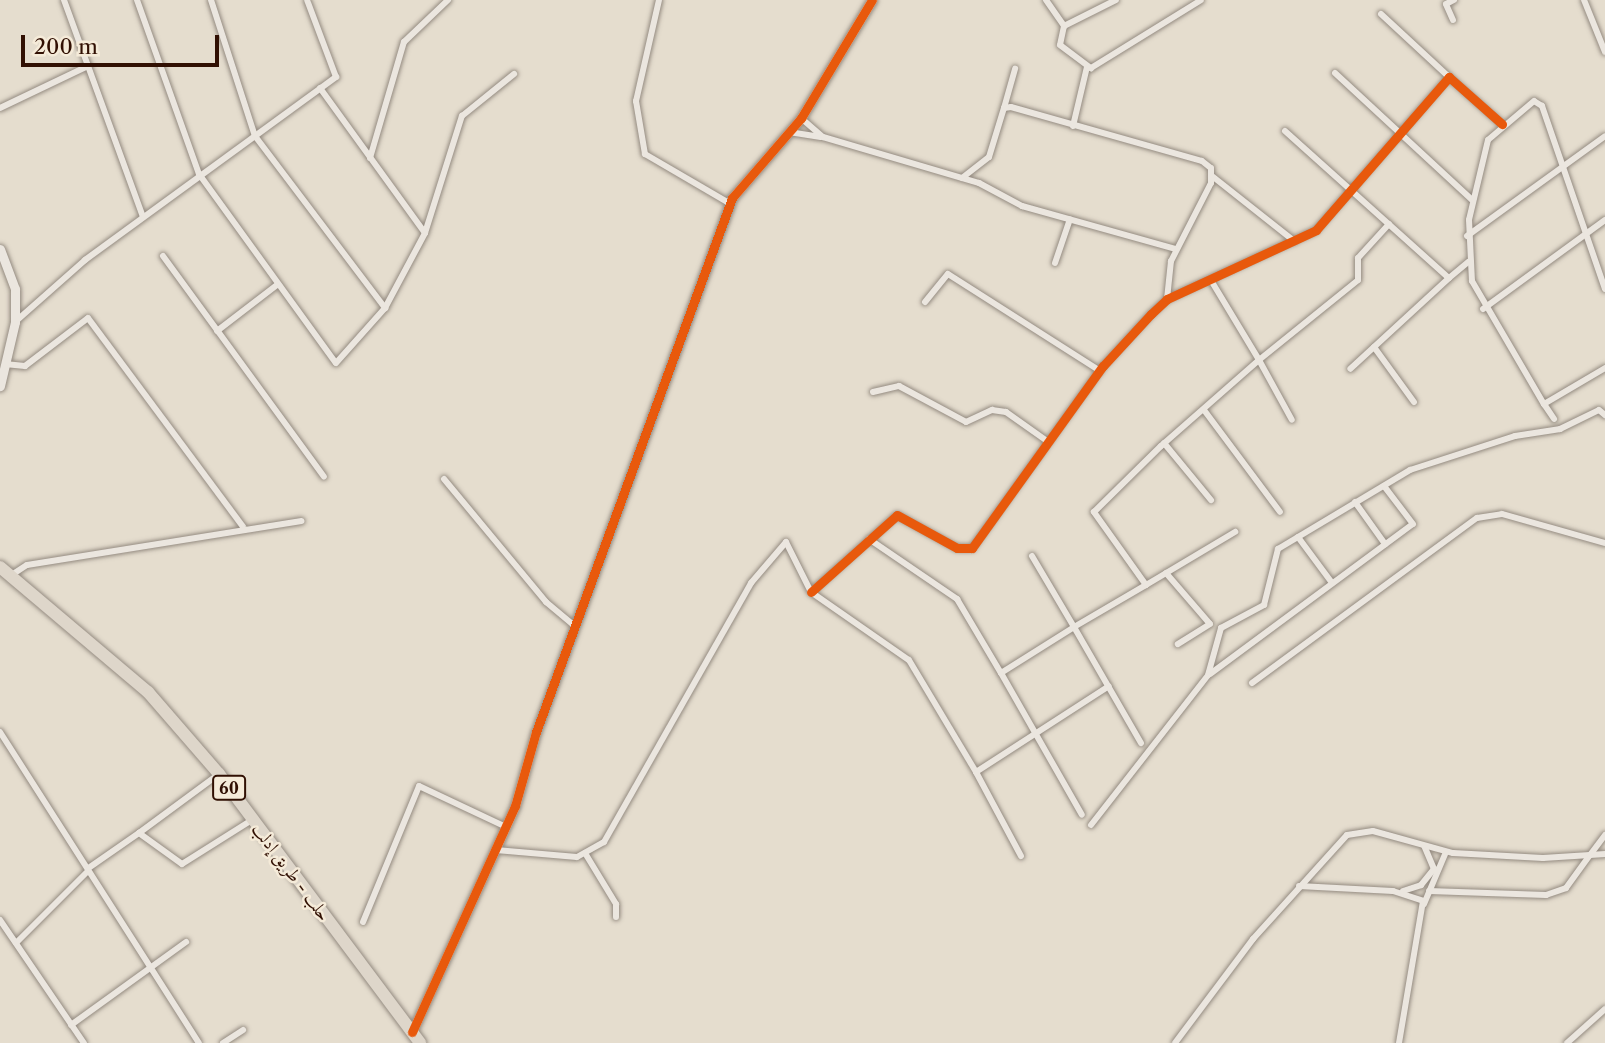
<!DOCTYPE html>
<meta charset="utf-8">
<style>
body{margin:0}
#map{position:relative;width:1605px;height:1043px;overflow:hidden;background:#e5ddce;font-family:"Libre Caslon Text",Amiri,serif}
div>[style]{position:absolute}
.roads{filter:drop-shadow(0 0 2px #948b81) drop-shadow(0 0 2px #948b81)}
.street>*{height:6px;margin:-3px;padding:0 3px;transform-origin:3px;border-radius:3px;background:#ebe6df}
.secondary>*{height:9px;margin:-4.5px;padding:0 4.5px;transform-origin:4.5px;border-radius:4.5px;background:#ebe6df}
.highway>*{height:12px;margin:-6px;padding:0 6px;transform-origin:6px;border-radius:6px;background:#ded6ca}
.cycleway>*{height:9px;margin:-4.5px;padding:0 4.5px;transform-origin:4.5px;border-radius:4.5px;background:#e8590c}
span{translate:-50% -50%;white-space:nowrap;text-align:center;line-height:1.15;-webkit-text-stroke:5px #f5ebd9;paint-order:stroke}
.shield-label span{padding:2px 5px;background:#f5ebd9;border:2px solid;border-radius:5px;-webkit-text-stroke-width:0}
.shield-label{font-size:16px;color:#311003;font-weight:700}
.street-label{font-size:18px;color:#311003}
.scale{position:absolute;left:21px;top:35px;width:198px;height:32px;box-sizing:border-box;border:4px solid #311003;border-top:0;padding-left:9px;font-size:21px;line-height:24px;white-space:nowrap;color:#311003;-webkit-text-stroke:5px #f5ebd9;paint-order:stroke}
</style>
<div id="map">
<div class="roads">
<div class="street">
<i style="left:64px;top:0;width:231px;rotate:70deg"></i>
<i style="left:137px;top:0;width:185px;rotate:70.4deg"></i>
<i style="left:199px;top:174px;width:233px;rotate:54.1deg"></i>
<i style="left:336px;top:363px;width:74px;rotate:-48.3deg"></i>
<i style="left:385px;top:308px;width:85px;rotate:-61.9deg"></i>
<i style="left:425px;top:233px;width:123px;rotate:-72.5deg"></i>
<i style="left:462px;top:116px;width:67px;rotate:-38.9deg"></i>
<i style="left:211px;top:0;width:143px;rotate:72.1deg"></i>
<i style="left:255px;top:136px;width:216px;rotate:52.9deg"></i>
<i style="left:659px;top:0;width:104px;rotate:102.8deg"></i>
<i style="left:636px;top:101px;width:54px;rotate:80.4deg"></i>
<i style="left:645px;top:154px;width:97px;rotate:30.3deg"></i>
<i style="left:1046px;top:0;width:32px;rotate:55deg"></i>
<i style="left:1064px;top:26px;width:58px;rotate:-26.6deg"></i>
<i style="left:1584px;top:0;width:56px;rotate:68deg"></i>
<i style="left:1381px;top:14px;width:93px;rotate:42.8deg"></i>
<i style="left:1453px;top:20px;width:17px;rotate:-114deg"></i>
<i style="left:1446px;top:4px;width:9px;rotate:-27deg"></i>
<i style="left:1064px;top:26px;width:19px;rotate:102deg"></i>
<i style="left:1060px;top:45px;width:39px;rotate:37deg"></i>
<i style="left:1091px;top:68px;width:129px;rotate:-31.7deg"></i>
<i style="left:1335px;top:73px;width:187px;rotate:42.8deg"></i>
<i style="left:320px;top:88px;width:179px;rotate:54.1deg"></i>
<i style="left:0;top:108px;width:98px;rotate:-25.5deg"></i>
<i style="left:1004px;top:108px;width:41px;rotate:-74.2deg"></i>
<i style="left:801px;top:118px;width:29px;rotate:41deg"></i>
<i style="left:823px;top:137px;width:163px;rotate:16.4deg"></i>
<i style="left:979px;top:183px;width:49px;rotate:28.1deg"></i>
<i style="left:1022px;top:206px;width:160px;rotate:15.6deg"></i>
<i style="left:1073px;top:126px;width:61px;rotate:-76.7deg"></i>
<i style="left:1285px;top:131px;width:220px;rotate:41.9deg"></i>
<i style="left:1449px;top:278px;width:134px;rotate:137.4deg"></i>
<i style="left:789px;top:132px;width:32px;rotate:9deg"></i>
<i style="left:370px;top:158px;width:121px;rotate:-73.7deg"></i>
<i style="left:404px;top:42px;width:61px;rotate:-43.7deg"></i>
<i style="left:1212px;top:176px;width:105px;rotate:38.4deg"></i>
<i style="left:962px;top:178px;width:34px;rotate:-38deg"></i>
<i style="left:989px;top:157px;width:51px;rotate:-73deg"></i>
<i style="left:1004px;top:108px;width:7px;rotate:-8deg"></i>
<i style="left:1011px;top:107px;width:198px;rotate:15.8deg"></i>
<i style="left:1202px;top:161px;width:11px;rotate:38deg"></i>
<i style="left:1211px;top:168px;width:15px;rotate:90deg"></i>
<i style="left:1211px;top:183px;width:88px;rotate:117.1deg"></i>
<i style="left:1171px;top:261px;width:38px;rotate:96deg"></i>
<i style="left:1467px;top:236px;width:170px;rotate:-35.9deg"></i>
<i style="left:163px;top:256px;width:273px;rotate:53.9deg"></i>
<i style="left:1055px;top:263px;width:46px;rotate:-71.2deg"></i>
<i style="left:1449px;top:278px;width:25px;rotate:-40deg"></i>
<i style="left:1212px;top:282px;width:91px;rotate:58.9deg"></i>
<i style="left:1259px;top:360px;width:127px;rotate:-38.9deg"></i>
<i style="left:1358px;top:280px;width:22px;rotate:-90deg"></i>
<i style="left:1358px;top:258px;width:46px;rotate:-47.6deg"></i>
<i style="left:1605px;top:289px;width:194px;rotate:-109deg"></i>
<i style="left:1542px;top:106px;width:9px;rotate:-148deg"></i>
<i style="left:1534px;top:101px;width:60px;rotate:139.7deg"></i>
<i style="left:1488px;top:140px;width:82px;rotate:103.4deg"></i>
<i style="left:1469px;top:220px;width:61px;rotate:87.2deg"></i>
<i style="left:1472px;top:281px;width:143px;rotate:59.7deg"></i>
<i style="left:1544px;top:404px;width:71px;rotate:-30.5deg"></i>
<i style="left:925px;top:302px;width:36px;rotate:-51deg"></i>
<i style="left:948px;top:274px;width:180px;rotate:32.5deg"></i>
<i style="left:1483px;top:309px;width:151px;rotate:-36.1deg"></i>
<i style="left:15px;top:322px;width:94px;rotate:-41.5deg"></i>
<i style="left:85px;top:260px;width:311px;rotate:-36.1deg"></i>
<i style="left:336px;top:77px;width:82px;rotate:-110.6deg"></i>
<i style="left:217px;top:331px;width:77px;rotate:-37.6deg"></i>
<i style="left:1374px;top:347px;width:68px;rotate:54deg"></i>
<i style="left:5px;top:364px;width:20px;rotate:6deg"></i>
<i style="left:25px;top:366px;width:79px;rotate:-37.3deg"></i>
<i style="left:88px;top:318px;width:260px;rotate:53.4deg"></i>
<i style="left:873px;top:392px;width:27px;rotate:-13deg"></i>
<i style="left:899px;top:386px;width:76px;rotate:28.2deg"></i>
<i style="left:966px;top:422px;width:29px;rotate:-25deg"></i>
<i style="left:992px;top:410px;width:14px;rotate:8deg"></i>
<i style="left:1006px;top:412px;width:50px;rotate:35.3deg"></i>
<i style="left:1544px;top:404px;width:18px;rotate:56deg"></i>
<i style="left:1204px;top:410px;width:127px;rotate:53.3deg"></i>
<i style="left:1164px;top:443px;width:74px;rotate:50.5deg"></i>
<i style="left:444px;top:479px;width:160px;rotate:50.3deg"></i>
<i style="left:546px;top:602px;width:39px;rotate:40deg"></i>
<i style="left:1355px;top:502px;width:52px;rotate:54.5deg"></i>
<i style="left:1298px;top:537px;width:57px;rotate:53.5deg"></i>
<i style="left:869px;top:539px;width:107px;rotate:34.3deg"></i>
<i style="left:957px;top:599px;width:86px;rotate:59.3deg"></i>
<i style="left:1001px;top:673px;width:86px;rotate:-32.2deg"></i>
<i style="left:1074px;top:627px;width:134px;rotate:60deg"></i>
<i style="left:1032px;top:556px;width:82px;rotate:59.4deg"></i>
<i style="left:1074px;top:627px;width:83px;rotate:-30.3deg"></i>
<i style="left:1146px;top:585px;width:90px;rotate:-125.5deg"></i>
<i style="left:1094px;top:512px;width:94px;rotate:-44.6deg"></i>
<i style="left:1161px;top:446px;width:130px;rotate:-41.3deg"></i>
<i style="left:1259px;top:360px;width:68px;rotate:61.2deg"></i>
<i style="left:1166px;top:573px;width:67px;rotate:49.2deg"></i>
<i style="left:1210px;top:624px;width:38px;rotate:148deg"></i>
<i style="left:10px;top:576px;width:20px;rotate:-33deg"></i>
<i style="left:27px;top:565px;width:278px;rotate:-9.1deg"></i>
<i style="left:1146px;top:585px;width:104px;rotate:-30.8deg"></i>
<i style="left:811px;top:592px;width:115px;rotate:-41.8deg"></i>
<i style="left:897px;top:515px;width:68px;rotate:28.8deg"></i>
<i style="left:957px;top:548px;width:15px"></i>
<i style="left:972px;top:548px;width:224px;rotate:-54.3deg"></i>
<i style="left:1103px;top:366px;width:71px;rotate:-47.3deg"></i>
<i style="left:1151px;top:314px;width:22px;rotate:-43deg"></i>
<i style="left:1167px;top:299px;width:164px;rotate:-24.8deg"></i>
<i style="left:1316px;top:230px;width:203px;rotate:-49deg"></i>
<i style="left:1449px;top:77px;width:71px;rotate:41.6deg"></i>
<i style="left:1001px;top:673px;width:163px;rotate:60.3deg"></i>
<i style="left:1210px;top:674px;width:252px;rotate:-36.5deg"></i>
<i style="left:1413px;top:524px;width:48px;rotate:-127.3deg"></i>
<i style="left:1252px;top:683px;width:279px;rotate:-36.3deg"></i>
<i style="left:1477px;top:518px;width:25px;rotate:-9deg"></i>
<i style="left:1502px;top:514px;width:107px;rotate:15.7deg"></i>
<i style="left:0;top:732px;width:369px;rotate:57.4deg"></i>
<i style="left:1091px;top:825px;width:190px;rotate:-52deg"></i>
<i style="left:1208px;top:675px;width:49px;rotate:-74.5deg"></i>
<i style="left:1221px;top:628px;width:49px;rotate:-28.1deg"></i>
<i style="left:1264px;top:605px;width:58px;rotate:-76deg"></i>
<i style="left:1278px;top:549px;width:154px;rotate:-30.9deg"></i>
<i style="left:1410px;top:470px;width:110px;rotate:-17.9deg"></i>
<i style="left:1515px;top:436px;width:46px;rotate:-8.8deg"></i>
<i style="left:1560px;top:429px;width:43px;rotate:-26deg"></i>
<i style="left:1599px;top:410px;width:8px;rotate:40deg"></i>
<i style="left:139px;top:833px;width:99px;rotate:-36.4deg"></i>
<i style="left:496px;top:850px;width:81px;rotate:4.9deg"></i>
<i style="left:577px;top:857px;width:31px;rotate:-29deg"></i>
<i style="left:604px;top:842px;width:298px;rotate:-60.4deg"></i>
<i style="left:751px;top:583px;width:54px;rotate:-49.5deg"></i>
<i style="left:786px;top:542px;width:56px;rotate:63.4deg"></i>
<i style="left:811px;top:592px;width:119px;rotate:34.8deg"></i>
<i style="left:909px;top:660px;width:131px;rotate:59.1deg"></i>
<i style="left:585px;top:853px;width:60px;rotate:58.7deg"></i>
<i style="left:616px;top:904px;width:13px;rotate:90deg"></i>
<i style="left:1021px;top:856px;width:95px;rotate:-118.2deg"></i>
<i style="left:976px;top:772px;width:158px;rotate:-32.9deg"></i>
<i style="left:90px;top:867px;width:60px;rotate:-34.8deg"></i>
<i style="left:139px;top:833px;width:53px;rotate:35.8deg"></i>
<i style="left:182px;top:864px;width:83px;rotate:-32.2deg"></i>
<i style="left:1299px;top:886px;width:94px;rotate:3deg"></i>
<i style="left:1393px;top:891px;width:32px;rotate:18deg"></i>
<i style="left:1423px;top:901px;width:144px;rotate:99.6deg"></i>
<i style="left:1403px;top:891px;width:19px;rotate:-18deg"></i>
<i style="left:1421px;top:885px;width:21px;rotate:-51deg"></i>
<i style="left:1434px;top:869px;width:25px;rotate:-113deg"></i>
<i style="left:1429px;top:891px;width:117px;rotate:2deg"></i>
<i style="left:1546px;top:895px;width:21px;rotate:-19deg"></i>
<i style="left:1566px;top:888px;width:41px;rotate:-54deg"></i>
<i style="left:1590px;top:855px;width:15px;rotate:-4deg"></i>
<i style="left:1424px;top:904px;width:56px;rotate:-67.1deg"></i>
<i style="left:0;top:920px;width:149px;rotate:55.7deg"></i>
<i style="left:363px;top:922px;width:147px;rotate:-67.6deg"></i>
<i style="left:419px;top:786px;width:96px;rotate:25.2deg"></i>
<i style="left:16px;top:943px;width:99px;rotate:-45deg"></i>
<i style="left:71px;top:1025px;width:142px;rotate:-35.8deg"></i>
<i style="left:223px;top:1043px;width:24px;rotate:-33deg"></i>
<i style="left:1175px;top:1043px;width:130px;rotate:-53.1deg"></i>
<i style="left:1253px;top:939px;width:140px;rotate:-47.9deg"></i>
<i style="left:1347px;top:835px;width:26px;rotate:-9deg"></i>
<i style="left:1373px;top:831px;width:83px;rotate:15.4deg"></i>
<i style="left:1453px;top:853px;width:90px;rotate:3.2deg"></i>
<i style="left:1543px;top:858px;width:47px;rotate:-3.7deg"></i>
<i style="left:1590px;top:855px;width:25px;rotate:-53deg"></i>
<i style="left:1567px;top:1043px;width:51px;rotate:-41.8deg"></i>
</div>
<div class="secondary">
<i style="left:0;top:249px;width:43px;rotate:69.4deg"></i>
<i style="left:15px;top:289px;width:33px;rotate:90deg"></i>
<i style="left:15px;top:322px;width:66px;rotate:103.2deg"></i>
<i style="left:412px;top:1032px;width:248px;rotate:-65.5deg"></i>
<i style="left:515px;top:806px;width:77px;rotate:-74.2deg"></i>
<i style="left:536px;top:732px;width:569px;rotate:-69.84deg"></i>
<i style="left:732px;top:198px;width:106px;rotate:-49.2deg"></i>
<i style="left:801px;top:118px;width:138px;rotate:-59deg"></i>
</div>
<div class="highway">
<i style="left:0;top:567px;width:194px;rotate:40.2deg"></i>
<i style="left:148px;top:692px;width:108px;rotate:49.1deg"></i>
<i style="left:219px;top:774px;width:336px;rotate:53.2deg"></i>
</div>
</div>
<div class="cycleway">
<i style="left:811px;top:592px;width:115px;rotate:-41.8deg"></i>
<i style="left:897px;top:515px;width:68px;rotate:28.8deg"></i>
<i style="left:957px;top:548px;width:15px"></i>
<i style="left:972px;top:548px;width:224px;rotate:-54.3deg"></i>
<i style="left:1103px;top:366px;width:71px;rotate:-47.3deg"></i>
<i style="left:1151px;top:314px;width:22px;rotate:-43deg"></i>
<i style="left:1167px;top:299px;width:164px;rotate:-24.8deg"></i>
<i style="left:1316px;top:230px;width:203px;rotate:-49deg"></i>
<i style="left:1449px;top:77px;width:71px;rotate:41.6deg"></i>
<i style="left:412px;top:1032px;width:248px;rotate:-65.5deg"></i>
<i style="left:515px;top:806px;width:77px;rotate:-74.2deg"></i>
<i style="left:536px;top:732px;width:569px;rotate:-69.84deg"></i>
<i style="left:732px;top:198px;width:106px;rotate:-49.2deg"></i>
<i style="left:801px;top:118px;width:138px;rotate:-59deg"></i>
</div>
<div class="shield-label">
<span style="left:229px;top:788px">60</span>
</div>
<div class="street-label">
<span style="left:291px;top:872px;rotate:53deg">حلب - طريق إدلب</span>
</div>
<div class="scale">200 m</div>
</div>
